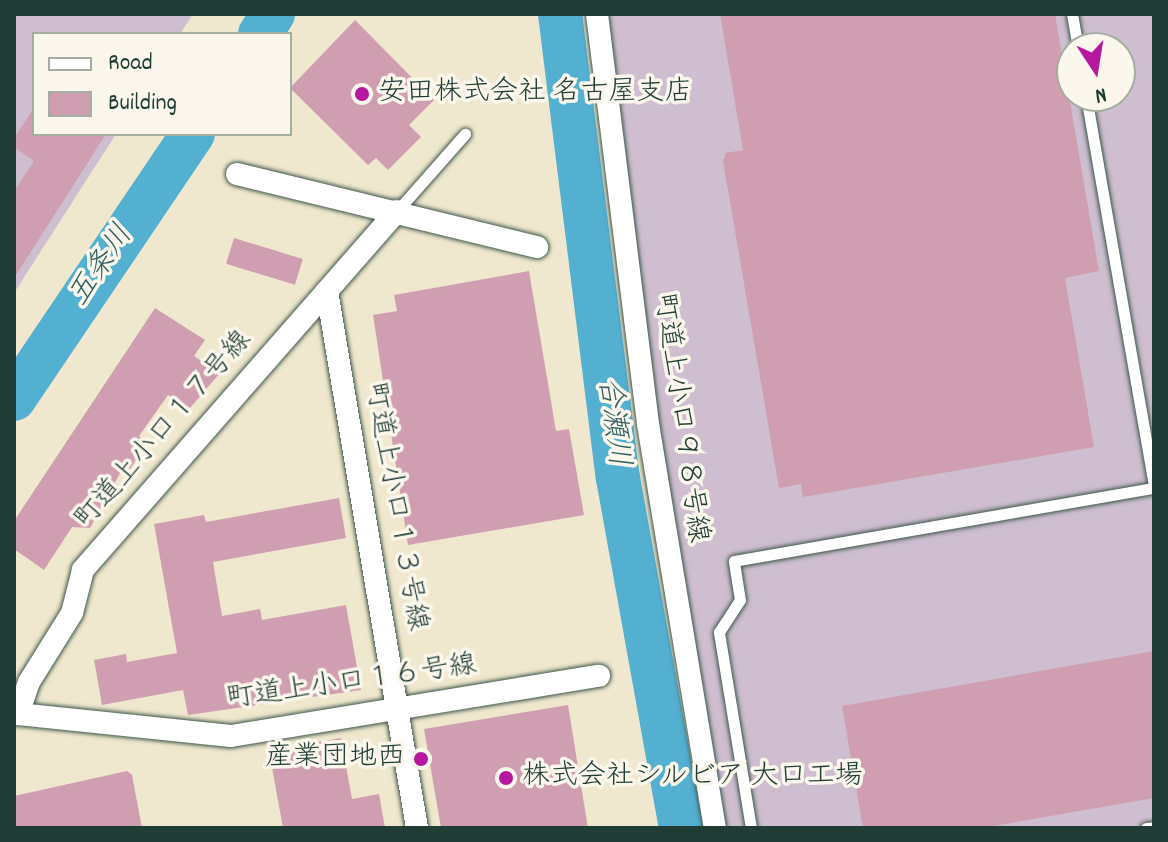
<!DOCTYPE html>
<meta charset="utf-8">
<style>
body{margin:0}
#map{position:relative;width:1168px;height:842px;overflow:hidden;background:#f0e8ce;font-family:Dekko,"Klee One",sans-serif}
div>[style]{position:absolute}
.industrial>*{inset:0;background:#cebed0}
.river>*{height:44px;margin:-22px;padding:0 22px;transform-origin:22px;border-radius:22px;background:#53b0d1}
.building>*{inset:0;background:#cf9eb0;transform-origin:0 0}
.roads{filter:drop-shadow(0 0 2px #3e574b) drop-shadow(0 0 2px #3e574b)}
.lane>*{height:11px;margin:-5.5px;padding:0 5.5px;transform-origin:5.5px;border-radius:5.5px;background:#fff}
.street>*{height:22px;margin:-11px;padding:0 11px;transform-origin:11px;border-radius:11px;background:#fff}
.dots>*{width:22px;height:22px;translate:-50% -50%;box-sizing:border-box;border:4px solid #fbf7ec;border-radius:50%}
span{translate:-50% -50%;white-space:nowrap;text-align:center;line-height:1.15;-webkit-text-stroke:7px #fbf7ec;paint-order:stroke}
.poi-label{font-size:28px;color:#1f3d34}
.left{translate:0 -50%;text-align:left}
.right{translate:-100% -50%;text-align:right}
.street-label{font-size:28px;color:#1f3d34}
.water-label{font-size:30px;color:#2f6063;font-style:italic}
.frame{position:absolute;inset:0;border:16px solid #1f3d34;pointer-events:none}
.legend{position:absolute;left:32px;top:32px;width:260px;height:104px;box-sizing:border-box;background:#fbf7ec;border:2px solid #a3ada2;margin:0;padding:10px 14px;list-style:none;font-size:24px;color:#1f3d34}
.legend li{display:flex;align-items:center;gap:16px;height:40px}
.legend b{width:40px;border:2px solid #a3ada2}
.north{position:absolute;left:1056px;top:32px;width:80px;height:80px;box-sizing:border-box;background:#fbf7ec;border:2px solid #a3ada2;border-radius:50%;rotate:168deg;font-size:22px;font-weight:700;line-height:32px;text-align:center;color:#1f3d34}
.north::after{content:'';display:block;margin:auto;width:28px;height:36px;background:#b5179e;clip-path:polygon(50% 0,100% 100%,50% 72%,0 100%)}
</style>
<div id="map">
<div class="industrial">
<i style="clip-path:polygon(14px 14px,193px 14px,180px 34px,34px 34px,34px 134px,116px 134px,14px 293px)"></i>
<i style="clip-path:polygon(evenodd,603px 14px,1154px 14px,1154px 828px,721px 828px,678px 581px,603px 14px,1072px 48px,1120px 48px,1120px 96px,1072px 96px,1072px 48px)"></i>
</div>
<div class="river">
<i style="left:560px;top:14px;width:468px;rotate:82.9deg"></i>
<i style="left:618px;top:478px;width:356px;rotate:79.8deg"></i>
<i style="left:260px;top:34px;width:24px;rotate:-57deg"></i>
<i style="left:14px;top:399px;width:320px;rotate:-56deg"></i>
</div>
<div class="building">
<i style="clip-path:polygon(720px 14px,1055px 14px,1099px 271px,1065px 278px,1094px 447px,803px 497px,801px 484px,779px 488px,723px 161px,726px 153px,743px 150px)"></i>
<i style="clip-path:polygon(355px 20px,434px 100px,409px 125px,421px 137px,388px 170px,376px 158px,368px 165px,290px 88px)"></i>
<i style="clip-path:polygon(34px 108px,34px 134px,106px 134px,14px 278px,14px 192px,34px 161px,14px 147px,14px 138px)"></i>
<i style="left:234px;top:238px;width:72px;height:27px;rotate:17deg"></i>
<i style="clip-path:polygon(529px 271px,556px 431px,569px 429px,584px 515px,408px 545px,373px 315px,397px 311px,394px 295px)"></i>
<i style="clip-path:polygon(155px 308px,205px 340px,194px 356px,220px 373px,190px 408px,168px 395px,139px 436px,147px 444px,130px 469px,124px 466px,90px 528px,72px 527px,44px 570px,14px 549px,14px 521px)"></i>
<i style="clip-path:polygon(339px 498px,346px 538px,213px 562px,222px 616px,260px 609px,262px 620px,346px 605px,361px 690px,188px 715px,183px 690px,102px 705px,94px 660px,126px 654px,127px 662px,177px 653px,154px 524px,204px 515px,206px 522px)"></i>
<i style="clip-path:polygon(1154px 651px,1154px 798px,982px 828px,863px 828px,842px 706px)"></i>
<i style="clip-path:polygon(568px 705px,588px 828px,441px 828px,424px 729px)"></i>
<i style="clip-path:polygon(341px 738px,352px 799px,379px 794px,385px 828px,283px 828px,269px 751px)"></i>
<i style="clip-path:polygon(127px 771px,132px 775px,142px 828px,14px 828px,14px 796px)"></i>
</div>
<div class="roads">
<div class="lane">
<i style="left:1072px;top:14px;width:35px;rotate:80deg"></i>
<i style="left:1086px;top:96px;width:396px;rotate:80.1deg"></i>
<i style="left:397px;top:211px;width:103px;rotate:-48.6deg"></i>
<i style="left:751px;top:828px;width:199px;rotate:-99.3deg"></i>
<i style="left:719px;top:632px;width:38px;rotate:-57deg"></i>
<i style="left:740px;top:600px;width:39px;rotate:-99deg"></i>
<i style="left:734px;top:561px;width:426px;rotate:-9.9deg"></i>
<i style="left:1146px;top:828px;width:8px;rotate:-7deg"></i>
</div>
<div class="street">
<i style="left:597px;top:14px;width:413px;rotate:82.9deg"></i>
<i style="left:648px;top:424px;width:410px;rotate:80.6deg"></i>
<i style="left:237px;top:174px;width:309px;rotate:13.7deg"></i>
<i style="left:397px;top:211px;width:477px;rotate:131.2deg"></i>
<i style="left:83px;top:570px;width:44px;rotate:104.3deg"></i>
<i style="left:72px;top:613px;width:81px;rotate:121.9deg"></i>
<i style="left:29px;top:682px;width:34px;rotate:109deg"></i>
<i style="left:18px;top:714px;width:214px;rotate:5.9deg"></i>
<i style="left:231px;top:736px;width:373px;rotate:-9.3deg"></i>
<i style="left:327px;top:291px;width:544px;rotate:80.49deg"></i>
</div>
</div>
<div class="dots">
<i style="left:362px;top:94px;background:#b5179e"></i>
<i style="left:421px;top:759px;background:#b5179e"></i>
<i style="left:506px;top:778px;background:#b5179e"></i>
</div>
<div class="poi-label">
<span class="left" style="left:378px;top:94px">安田株式会社 名古屋支店</span>
<span class="right" style="left:405px;top:759px">産業団地西</span>
<span class="left" style="left:522px;top:778px">株式会社シルビア 大口工場</span>
</div>
<div class="street-label">
<span style="left:679px;top:418px;rotate:82deg">町道上小口９８号線</span>
<span style="left:165px;top:431px;rotate:-49deg">町道上小口１７号線</span>
<span style="left:394px;top:507px;rotate:80deg">町道上小口１３号線</span>
<span style="left:352px;top:684px;rotate:-8deg">町道上小口１６号線</span>
</div>
<div class="water-label">
<span style="left:103px;top:267px;rotate:-56deg">五条川</span>
<span style="left:611px;top:422px;rotate:83deg">合瀬川</span>
</div>
<div class="frame"></div>
<ul class="legend">
<li><b style="height:10px;background:#fff"></b>Road</li>
<li><b style="height:22px;background:#cf9eb0"></b>Building</li>
</ul>
<div class="north">N</div>
</div>
